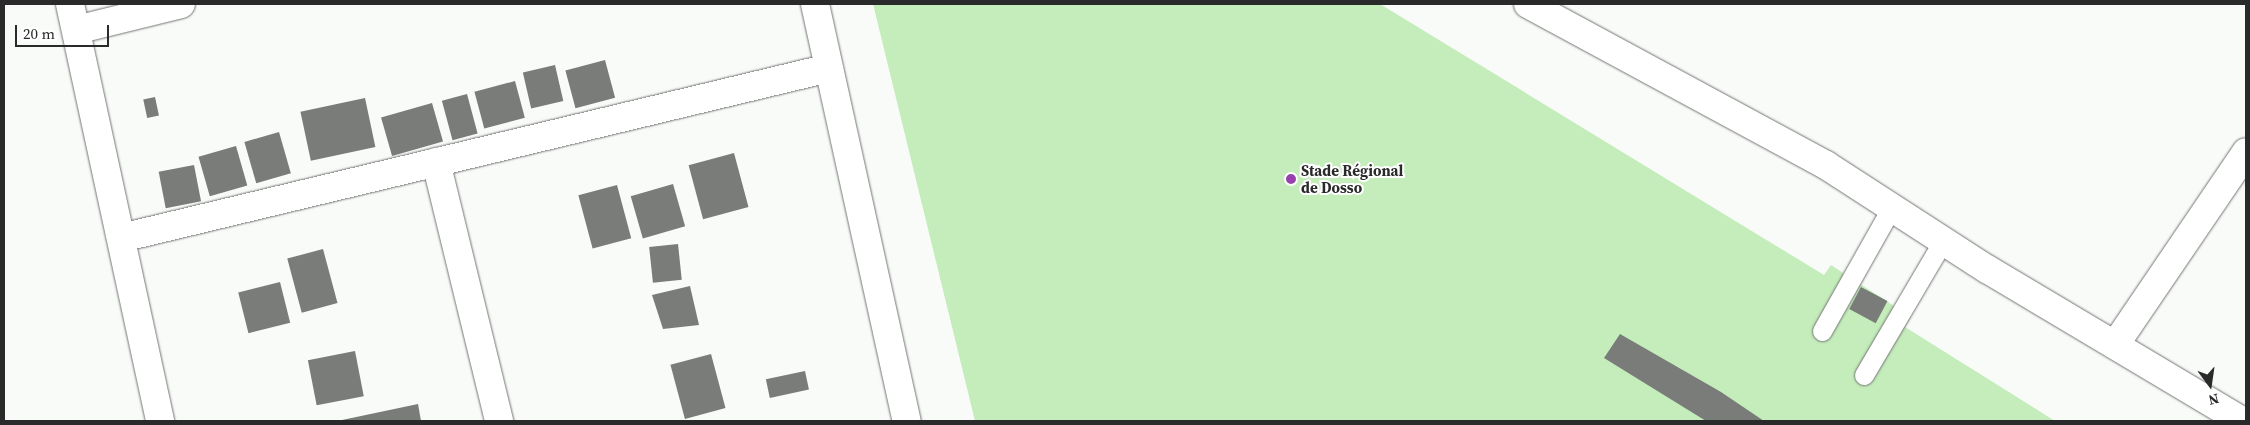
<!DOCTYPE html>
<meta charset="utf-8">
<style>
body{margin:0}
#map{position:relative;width:2250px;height:425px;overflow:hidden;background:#f9fbf8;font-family:"Source Serif 4",serif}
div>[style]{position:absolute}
.green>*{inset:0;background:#c4edbb}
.building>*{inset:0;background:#797c79;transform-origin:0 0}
.roads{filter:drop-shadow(0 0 1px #737573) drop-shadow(0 0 1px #737573)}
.service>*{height:19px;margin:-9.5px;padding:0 9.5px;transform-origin:9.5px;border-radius:9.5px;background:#fff}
.minor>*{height:28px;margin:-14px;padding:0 14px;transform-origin:14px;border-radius:14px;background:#fff}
.dots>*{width:14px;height:14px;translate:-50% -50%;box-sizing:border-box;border:2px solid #fff;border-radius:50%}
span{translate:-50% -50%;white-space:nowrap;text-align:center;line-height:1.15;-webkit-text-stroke:4px #fff;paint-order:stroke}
.poi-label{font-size:15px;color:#292a29;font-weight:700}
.left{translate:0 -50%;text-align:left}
.frame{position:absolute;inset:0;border:5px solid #292a29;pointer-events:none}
.north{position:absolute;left:2185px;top:360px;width:50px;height:50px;-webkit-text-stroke:4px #fff;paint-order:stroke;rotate:166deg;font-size:14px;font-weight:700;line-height:20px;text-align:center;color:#292a29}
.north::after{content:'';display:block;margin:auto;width:18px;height:22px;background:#292a29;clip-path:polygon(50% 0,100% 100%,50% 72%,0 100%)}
.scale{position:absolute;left:15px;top:25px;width:94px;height:22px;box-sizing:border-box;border:2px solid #292a29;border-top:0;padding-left:6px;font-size:15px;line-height:18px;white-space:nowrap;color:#292a29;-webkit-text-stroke:4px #fff;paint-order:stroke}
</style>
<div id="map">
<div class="green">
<i style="clip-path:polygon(873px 4px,1380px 4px,1824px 275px,1831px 265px,1911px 317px,1905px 327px,2055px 421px,975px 421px)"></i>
</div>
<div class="building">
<i style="left:605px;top:60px;width:39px;height:41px;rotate:75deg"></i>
<i style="left:555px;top:65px;width:37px;height:33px;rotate:77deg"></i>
<i style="left:515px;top:81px;width:38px;height:42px;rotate:75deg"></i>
<i style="left:467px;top:94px;width:41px;height:26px;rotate:75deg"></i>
<i style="left:155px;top:97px;width:19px;height:12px;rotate:78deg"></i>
<i style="left:365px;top:98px;width:50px;height:66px;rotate:78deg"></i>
<i style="left:432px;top:103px;width:40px;height:53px;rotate:74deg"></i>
<i style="left:279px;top:132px;width:43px;height:36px;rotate:74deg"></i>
<i style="left:236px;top:146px;width:41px;height:39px;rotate:74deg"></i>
<i style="left:734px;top:153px;width:56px;height:47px;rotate:75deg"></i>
<i style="left:194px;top:165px;width:37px;height:36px;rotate:79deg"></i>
<i style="left:673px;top:184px;width:44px;height:44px;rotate:74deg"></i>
<i style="left:617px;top:185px;width:55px;height:40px;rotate:75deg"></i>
<i style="left:678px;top:244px;width:36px;height:29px;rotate:84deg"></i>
<i style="left:323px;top:249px;width:56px;height:37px;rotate:75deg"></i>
<i style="left:280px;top:282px;width:42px;height:43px;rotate:76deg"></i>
<i style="clip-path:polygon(690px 286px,699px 325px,663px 329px,652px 295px)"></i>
<i style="left:1861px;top:287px;width:30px;height:25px;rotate:28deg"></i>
<i style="clip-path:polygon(1620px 334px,1721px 392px,1764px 421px,1706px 421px,1604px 358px)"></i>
<i style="left:355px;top:351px;width:46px;height:48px;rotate:79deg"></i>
<i style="left:711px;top:354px;width:56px;height:42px;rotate:75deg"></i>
<i style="left:805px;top:371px;width:19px;height:40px;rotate:78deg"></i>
<i style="clip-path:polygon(418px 404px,421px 421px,342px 421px,342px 420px)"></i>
</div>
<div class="roads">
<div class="service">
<i style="left:1822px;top:331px;width:142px;rotate:-60.6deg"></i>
<i style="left:1864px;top:375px;width:156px;rotate:-59.5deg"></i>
</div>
<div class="minor">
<i style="left:70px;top:4px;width:427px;rotate:77.8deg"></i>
<i style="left:815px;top:4px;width:427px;rotate:77.6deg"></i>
<i style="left:1528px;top:4px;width:339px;rotate:28.4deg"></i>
<i style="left:1826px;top:165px;width:192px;rotate:32.9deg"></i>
<i style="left:1987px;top:269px;width:297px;rotate:30.8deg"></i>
<i style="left:76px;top:30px;width:108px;rotate:-13.9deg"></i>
<i style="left:436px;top:162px;width:267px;rotate:76.3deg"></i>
<i style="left:121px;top:238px;width:728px;rotate:-13.5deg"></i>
<i style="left:2115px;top:345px;width:233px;rotate:-55.8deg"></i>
</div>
</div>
<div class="dots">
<i style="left:1291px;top:179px;background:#9840ac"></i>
</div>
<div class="poi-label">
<span class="left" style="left:1301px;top:179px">Stade Régional<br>de Dosso</span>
</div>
<div class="frame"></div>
<div class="north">N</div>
<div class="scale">20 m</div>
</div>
